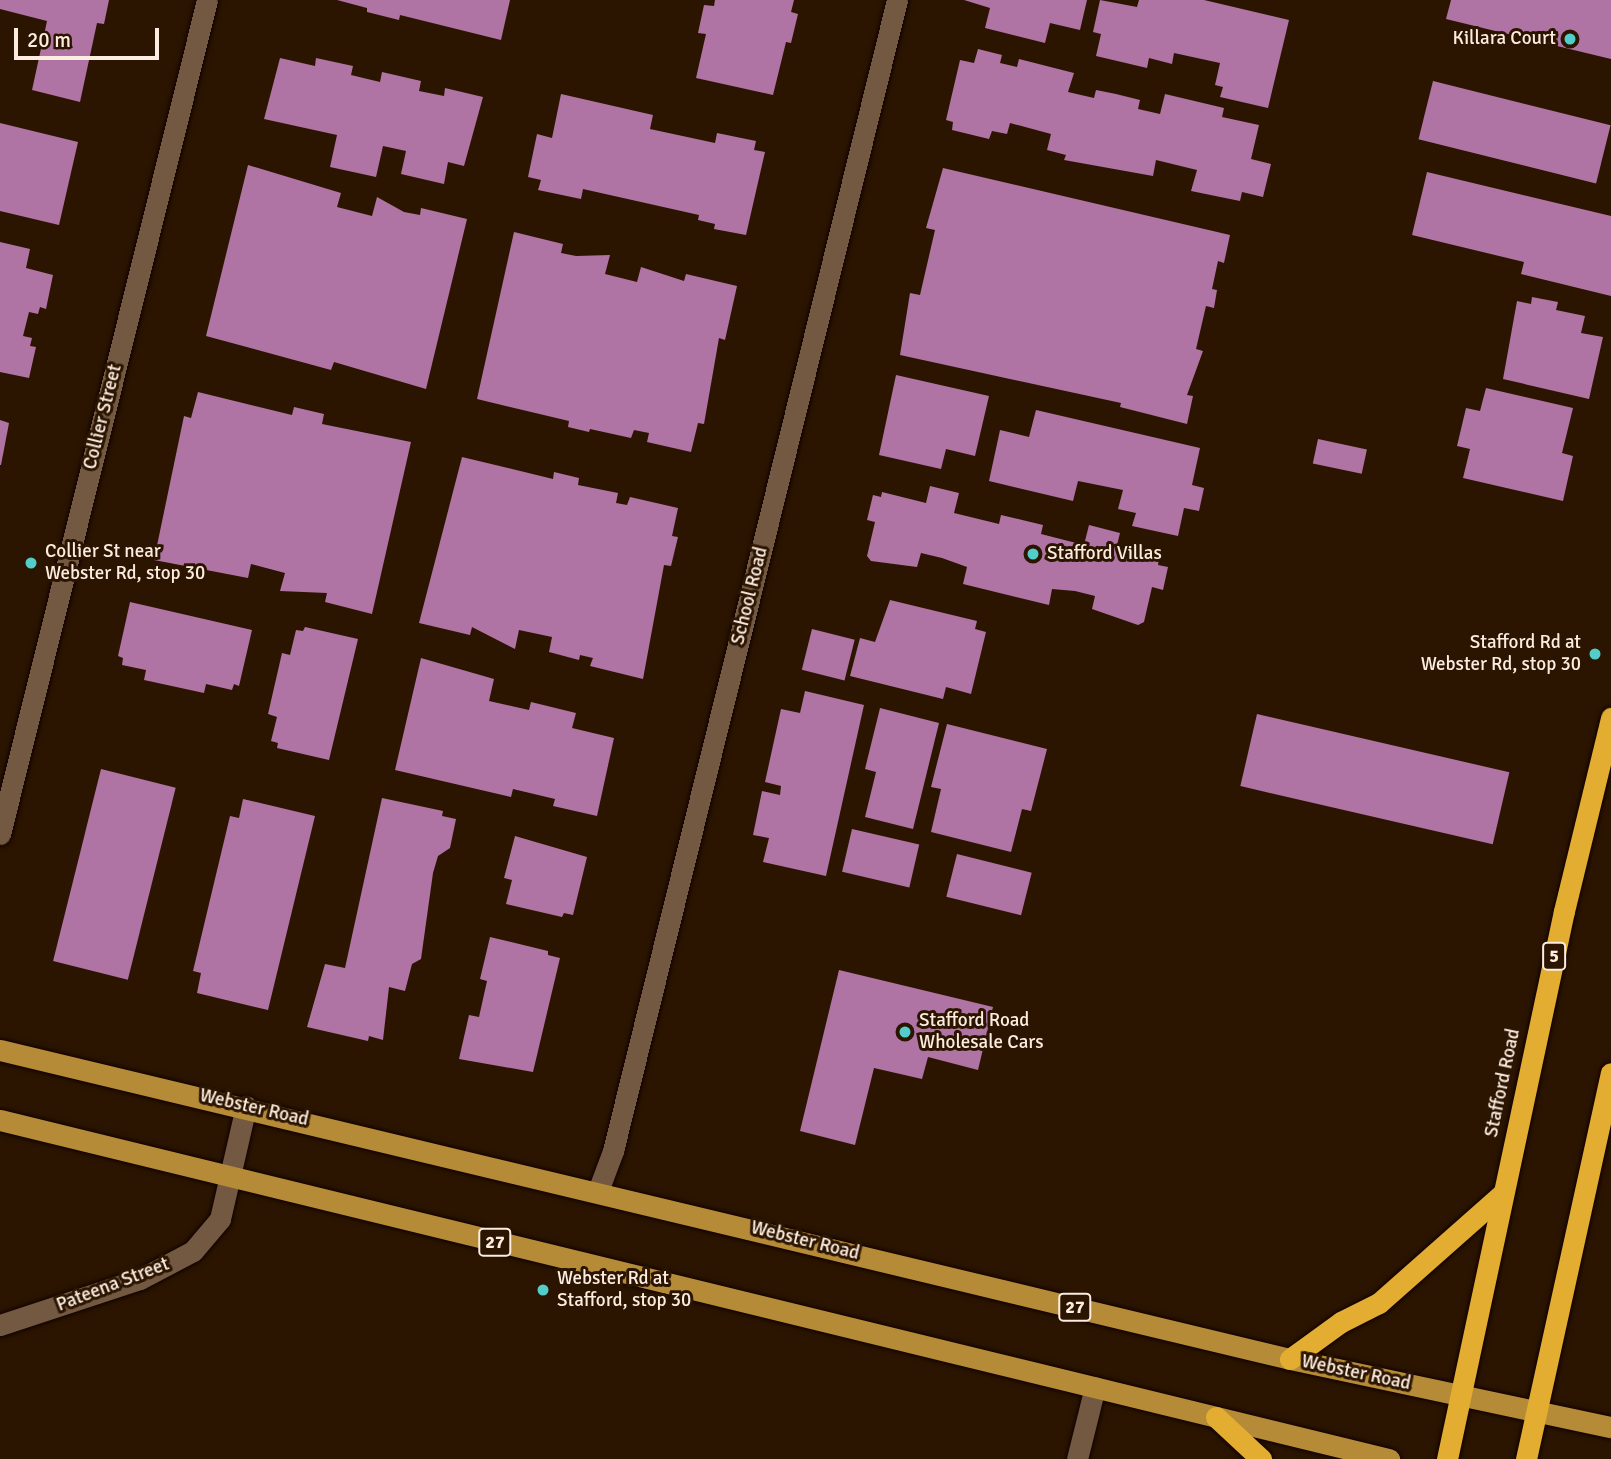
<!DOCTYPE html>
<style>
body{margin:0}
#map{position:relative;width:1611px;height:1459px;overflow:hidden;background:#2b1501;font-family:Signika,sans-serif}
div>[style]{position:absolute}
.building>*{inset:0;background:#b074a4;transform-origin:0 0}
.roads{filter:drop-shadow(0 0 2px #120200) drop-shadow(0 0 2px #120200)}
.minor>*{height:21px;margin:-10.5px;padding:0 10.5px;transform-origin:10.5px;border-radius:10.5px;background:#735942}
.major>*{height:21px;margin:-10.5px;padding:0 10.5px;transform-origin:10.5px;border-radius:10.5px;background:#b68b37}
.highway>*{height:21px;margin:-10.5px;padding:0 10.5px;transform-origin:10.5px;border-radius:10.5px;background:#e2ad30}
.dots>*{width:19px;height:19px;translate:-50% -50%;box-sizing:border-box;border:4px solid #2b1501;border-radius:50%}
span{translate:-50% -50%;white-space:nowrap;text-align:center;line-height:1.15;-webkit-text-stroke:6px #2b1501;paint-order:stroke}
.shield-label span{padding:2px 5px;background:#2b1501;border:2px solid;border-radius:5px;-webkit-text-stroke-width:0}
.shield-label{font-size:18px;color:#fdede0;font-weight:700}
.poi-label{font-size:19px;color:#fdede0}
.right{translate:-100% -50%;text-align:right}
.left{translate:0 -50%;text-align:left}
.street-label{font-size:19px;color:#fdede0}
.scale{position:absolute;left:14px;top:28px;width:145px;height:32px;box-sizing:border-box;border:4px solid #fdede0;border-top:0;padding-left:9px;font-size:21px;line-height:24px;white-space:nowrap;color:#fdede0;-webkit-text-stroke:5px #2b1501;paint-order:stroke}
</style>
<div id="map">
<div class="building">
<i style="clip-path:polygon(0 0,109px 0,104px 24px,97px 23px,80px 102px,32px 90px,47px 21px,0 9px)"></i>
<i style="clip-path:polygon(337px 0,510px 0,501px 40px,400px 15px,399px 20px,367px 12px,367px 8px)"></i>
<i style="clip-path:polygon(715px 0,794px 0,791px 12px,798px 14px,791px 43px,786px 42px,773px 95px,696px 78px,706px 34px,698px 33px,704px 5px,714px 6px)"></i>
<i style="clip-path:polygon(964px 0,1087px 0,1080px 30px,1050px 23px,1045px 43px,985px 28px,990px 8px)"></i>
<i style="clip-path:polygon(1100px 0,1137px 7px,1139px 0,1204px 0,1289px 20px,1268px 108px,1220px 97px,1223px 87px,1215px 85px,1220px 63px,1174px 53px,1172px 64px,1149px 58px,1147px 68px,1096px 56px,1101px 34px,1093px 32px)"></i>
<i style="clip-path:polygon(1451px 0,1611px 0,1611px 59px,1446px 19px)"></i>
<i style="clip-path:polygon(978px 49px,1002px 55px,1000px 63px,1017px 67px,1019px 59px,1074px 73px,1068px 92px,1094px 98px,1096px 90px,1116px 94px,1140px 100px,1138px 109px,1160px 114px,1165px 94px,1224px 108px,1222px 117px,1259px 125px,1251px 159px,1271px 164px,1263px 197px,1242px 192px,1240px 201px,1191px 191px,1197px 170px,1156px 160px,1153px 176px,1064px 160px,1066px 155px,1047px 150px,1051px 134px,1010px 123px,1007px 134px,992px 131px,989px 139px,952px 130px,953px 122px,946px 120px,960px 60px,974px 63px)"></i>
<i style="clip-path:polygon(280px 58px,315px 66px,316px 58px,353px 66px,351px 75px,380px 82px,382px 72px,421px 81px,419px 91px,444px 96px,445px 88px,483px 97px,464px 166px,448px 162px,444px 184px,401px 174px,406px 151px,383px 146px,376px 177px,330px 167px,337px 135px,264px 119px)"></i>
<i style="left:1433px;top:81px;width:183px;height:60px;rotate:14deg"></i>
<i style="clip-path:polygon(561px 94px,653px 115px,650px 129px,715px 143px,717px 133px,756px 141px,754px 150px,765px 152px,746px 235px,714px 229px,715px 224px,698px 220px,699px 215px,583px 189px,581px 199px,538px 190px,541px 180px,528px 177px,537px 134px,552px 138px)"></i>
<i style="clip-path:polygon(0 123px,78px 142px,59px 225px,0 211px)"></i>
<i style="clip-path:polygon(248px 165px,341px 193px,337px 207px,372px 216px,377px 197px,404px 212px,420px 215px,421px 208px,467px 219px,426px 389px,334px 362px,331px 370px,206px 336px)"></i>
<i style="clip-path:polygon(943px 168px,1230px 235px,1224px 263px,1218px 261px,1212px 289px,1217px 290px,1214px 308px,1206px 306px,1196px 349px,1203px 351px,1187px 395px,1193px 396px,1187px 424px,1120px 407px,1121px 403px,900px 355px,910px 293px,920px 295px,935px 230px,926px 228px)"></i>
<i style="clip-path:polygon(1427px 172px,1611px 216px,1611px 296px,1521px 274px,1524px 262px,1412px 235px)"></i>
<i style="clip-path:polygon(514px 232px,563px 244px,561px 253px,576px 256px,610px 255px,605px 274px,637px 282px,641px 267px,684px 281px,686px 274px,737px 286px,725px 340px,719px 338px,704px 424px,698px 423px,691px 452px,647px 442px,649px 433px,634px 430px,631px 438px,590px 429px,589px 432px,568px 427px,569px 421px,477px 399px)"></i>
<i style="clip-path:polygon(0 242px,30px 249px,26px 268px,53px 275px,46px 309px,40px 307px,38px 314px,29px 312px,23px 336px,32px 338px,30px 346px,36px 347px,29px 378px,0 372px)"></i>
<i style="clip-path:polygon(1532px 297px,1558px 302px,1556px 310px,1585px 316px,1581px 333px,1603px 337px,1589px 399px,1503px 379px,1517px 301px,1531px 304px)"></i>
<i style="clip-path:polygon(896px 375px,989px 396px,975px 456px,946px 449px,941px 469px,879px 455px)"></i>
<i style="clip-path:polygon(1486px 388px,1573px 408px,1562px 453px,1573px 456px,1563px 501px,1463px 478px,1470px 449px,1457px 446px,1466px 408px,1480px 411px)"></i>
<i style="clip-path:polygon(198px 392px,292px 415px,294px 407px,324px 414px,322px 424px,411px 442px,372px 614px,325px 602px,327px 593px,280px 591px,285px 573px,251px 564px,248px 578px,154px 560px,184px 416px,191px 418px)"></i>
<i style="clip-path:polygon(1036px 410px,1200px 448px,1192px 485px,1204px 488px,1199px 511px,1184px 508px,1178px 536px,1132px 526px,1136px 513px,1118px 509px,1123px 490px,1078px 481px,1073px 501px,989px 481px,1000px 430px,1029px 437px)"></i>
<i style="clip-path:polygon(0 420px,9px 423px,1px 465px,0 465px)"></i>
<i style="left:1318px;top:439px;width:50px;height:25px;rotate:12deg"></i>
<i style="clip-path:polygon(462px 457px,553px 479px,554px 472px,579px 478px,578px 485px,618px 493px,616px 503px,627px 505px,630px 497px,678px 508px,672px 536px,678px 537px,671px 566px,664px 565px,643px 679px,590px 666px,593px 658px,580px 655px,579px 660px,549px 652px,552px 637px,519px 630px,515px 649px,472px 627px,470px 635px,419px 623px)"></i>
<i style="clip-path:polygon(930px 486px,959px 493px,954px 513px,999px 524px,1001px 515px,1043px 525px,1041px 534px,1084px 545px,1089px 525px,1120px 533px,1116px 549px,1159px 559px,1158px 565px,1168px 567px,1163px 590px,1152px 587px,1144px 622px,1138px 625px,1092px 609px,1095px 596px,1075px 591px,1052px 589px,1049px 605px,963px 584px,967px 567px,942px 558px,921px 553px,917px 567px,871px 561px,867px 556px,875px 522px,867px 520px,873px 495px,881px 497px,882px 492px,926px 503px)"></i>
<i style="clip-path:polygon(890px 600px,977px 621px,975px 629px,986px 632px,971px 694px,946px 687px,943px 699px,850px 676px,860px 638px,875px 642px)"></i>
<i style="clip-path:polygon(130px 602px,252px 630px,239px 686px,234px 684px,232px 690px,206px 684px,204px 693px,144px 680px,146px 670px,122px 665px,123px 658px,118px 656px)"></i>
<i style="clip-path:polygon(305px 627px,358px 639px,329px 760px,277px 748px,278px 743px,271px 741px,277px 717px,268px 714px,282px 653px,290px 655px,296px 630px,303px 631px)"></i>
<i style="left:812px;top:629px;width:44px;height:42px;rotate:14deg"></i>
<i style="clip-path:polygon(421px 658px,494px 679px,489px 701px,529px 710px,531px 702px,576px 713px,572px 728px,614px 738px,597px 816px,553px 806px,555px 799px,513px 789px,511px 797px,395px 770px)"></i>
<i style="clip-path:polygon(805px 691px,864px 705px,826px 876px,763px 862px,769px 838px,753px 835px,762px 791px,780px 795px,781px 786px,765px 782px,781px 709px,800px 713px)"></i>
<i style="clip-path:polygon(880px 708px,939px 723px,913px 829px,865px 817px,876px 772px,865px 769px)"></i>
<i style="left:1257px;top:714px;width:259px;height:74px;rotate:13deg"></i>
<i style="clip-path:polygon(947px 724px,1047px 749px,1031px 811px,1022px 809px,1011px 852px,931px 832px,941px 789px,931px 787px)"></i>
<i style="left:101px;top:769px;width:77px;height:198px;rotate:14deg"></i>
<i style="clip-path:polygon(382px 798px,443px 811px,442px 816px,456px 819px,450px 848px,438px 856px,433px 873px,421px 959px,412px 964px,405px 991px,389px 987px,383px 1040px,369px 1036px,368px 1041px,307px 1027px,325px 964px,345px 968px)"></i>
<i style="clip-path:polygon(243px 799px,315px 816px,268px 1010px,197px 993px,201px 973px,193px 971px,230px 816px,239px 818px)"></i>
<i style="left:852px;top:829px;width:69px;height:44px;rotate:13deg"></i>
<i style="clip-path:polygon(515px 836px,587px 857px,573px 915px,564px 913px,562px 917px,506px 904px,512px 880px,504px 878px)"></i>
<i style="left:957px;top:854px;width:77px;height:44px;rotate:14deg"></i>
<i style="clip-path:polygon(490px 937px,548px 951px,548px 955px,560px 958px,533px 1072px,459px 1059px,469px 1015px,479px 1017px,487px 981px,480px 979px)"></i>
<i style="clip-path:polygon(839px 970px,993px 1007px,978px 1070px,928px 1057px,922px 1079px,874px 1068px,855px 1145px,800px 1131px)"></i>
</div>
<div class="roads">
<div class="minor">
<i style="left:0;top:834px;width:859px;rotate:-76.06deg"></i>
<i style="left:598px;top:1191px;width:43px;rotate:-69.4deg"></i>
<i style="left:613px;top:1151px;width:1186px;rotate:-76.14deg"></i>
<i style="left:0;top:1325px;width:147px;rotate:-18.2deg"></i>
<i style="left:140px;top:1279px;width:60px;rotate:-27.8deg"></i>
<i style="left:193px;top:1251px;width:42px;rotate:-49.8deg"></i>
<i style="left:220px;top:1219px;width:116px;rotate:-77deg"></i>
<i style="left:1077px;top:1459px;width:74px;rotate:-76deg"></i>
</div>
<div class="major">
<i style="left:0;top:1050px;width:1326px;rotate:13.47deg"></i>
<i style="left:1290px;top:1359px;width:328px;rotate:12deg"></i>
<i style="left:0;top:1120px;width:1430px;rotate:13.72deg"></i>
</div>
<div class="highway">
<i style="left:1290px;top:1359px;width:63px;rotate:-36deg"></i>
<i style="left:1341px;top:1322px;width:42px;rotate:-26.6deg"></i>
<i style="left:1379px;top:1303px;width:164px;rotate:-41.5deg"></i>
<i style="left:1216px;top:1417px;width:62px;rotate:43deg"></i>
<i style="left:1447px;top:1459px;width:560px;rotate:-77.95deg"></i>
<i style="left:1564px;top:911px;width:199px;rotate:-76.3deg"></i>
<i style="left:1526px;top:1459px;width:395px;rotate:-77.6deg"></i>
</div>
</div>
<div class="dots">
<i style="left:1570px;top:39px;background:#53cdc9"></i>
<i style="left:1033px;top:554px;background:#53cdc9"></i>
<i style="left:31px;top:563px;background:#53cdc9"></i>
<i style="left:1595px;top:654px;background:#53cdc9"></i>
<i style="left:905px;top:1032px;background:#53cdc9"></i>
<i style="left:543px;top:1290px;background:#53cdc9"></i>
</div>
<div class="shield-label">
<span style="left:1554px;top:956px">5</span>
<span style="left:495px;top:1242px">27</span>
<span style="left:1075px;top:1307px">27</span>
</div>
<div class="poi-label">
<span class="right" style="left:1556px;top:39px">Killara Court</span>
<span class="left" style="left:45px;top:563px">Collier St near<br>Webster Rd, stop 30</span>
<span class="left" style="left:1047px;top:554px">Stafford Villas</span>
<span class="right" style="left:1581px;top:654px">Stafford Rd at<br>Webster Rd, stop 30</span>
<span class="left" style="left:919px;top:1032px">Stafford Road<br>Wholesale Cars</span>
<span class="left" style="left:557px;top:1290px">Webster Rd at<br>Stafford, stop 30</span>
</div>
<div class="street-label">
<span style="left:103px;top:417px;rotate:-76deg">Collier Street</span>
<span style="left:750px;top:596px;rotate:-76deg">School Road</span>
<span style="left:1503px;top:1083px;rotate:-78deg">Stafford Road</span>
<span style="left:254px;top:1108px;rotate:13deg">Webster Road</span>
<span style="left:805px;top:1241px;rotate:14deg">Webster Road</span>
<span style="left:113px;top:1285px;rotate:-21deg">Pateena Street</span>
<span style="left:1356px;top:1373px;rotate:12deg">Webster Road</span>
</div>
<div class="scale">20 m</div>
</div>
